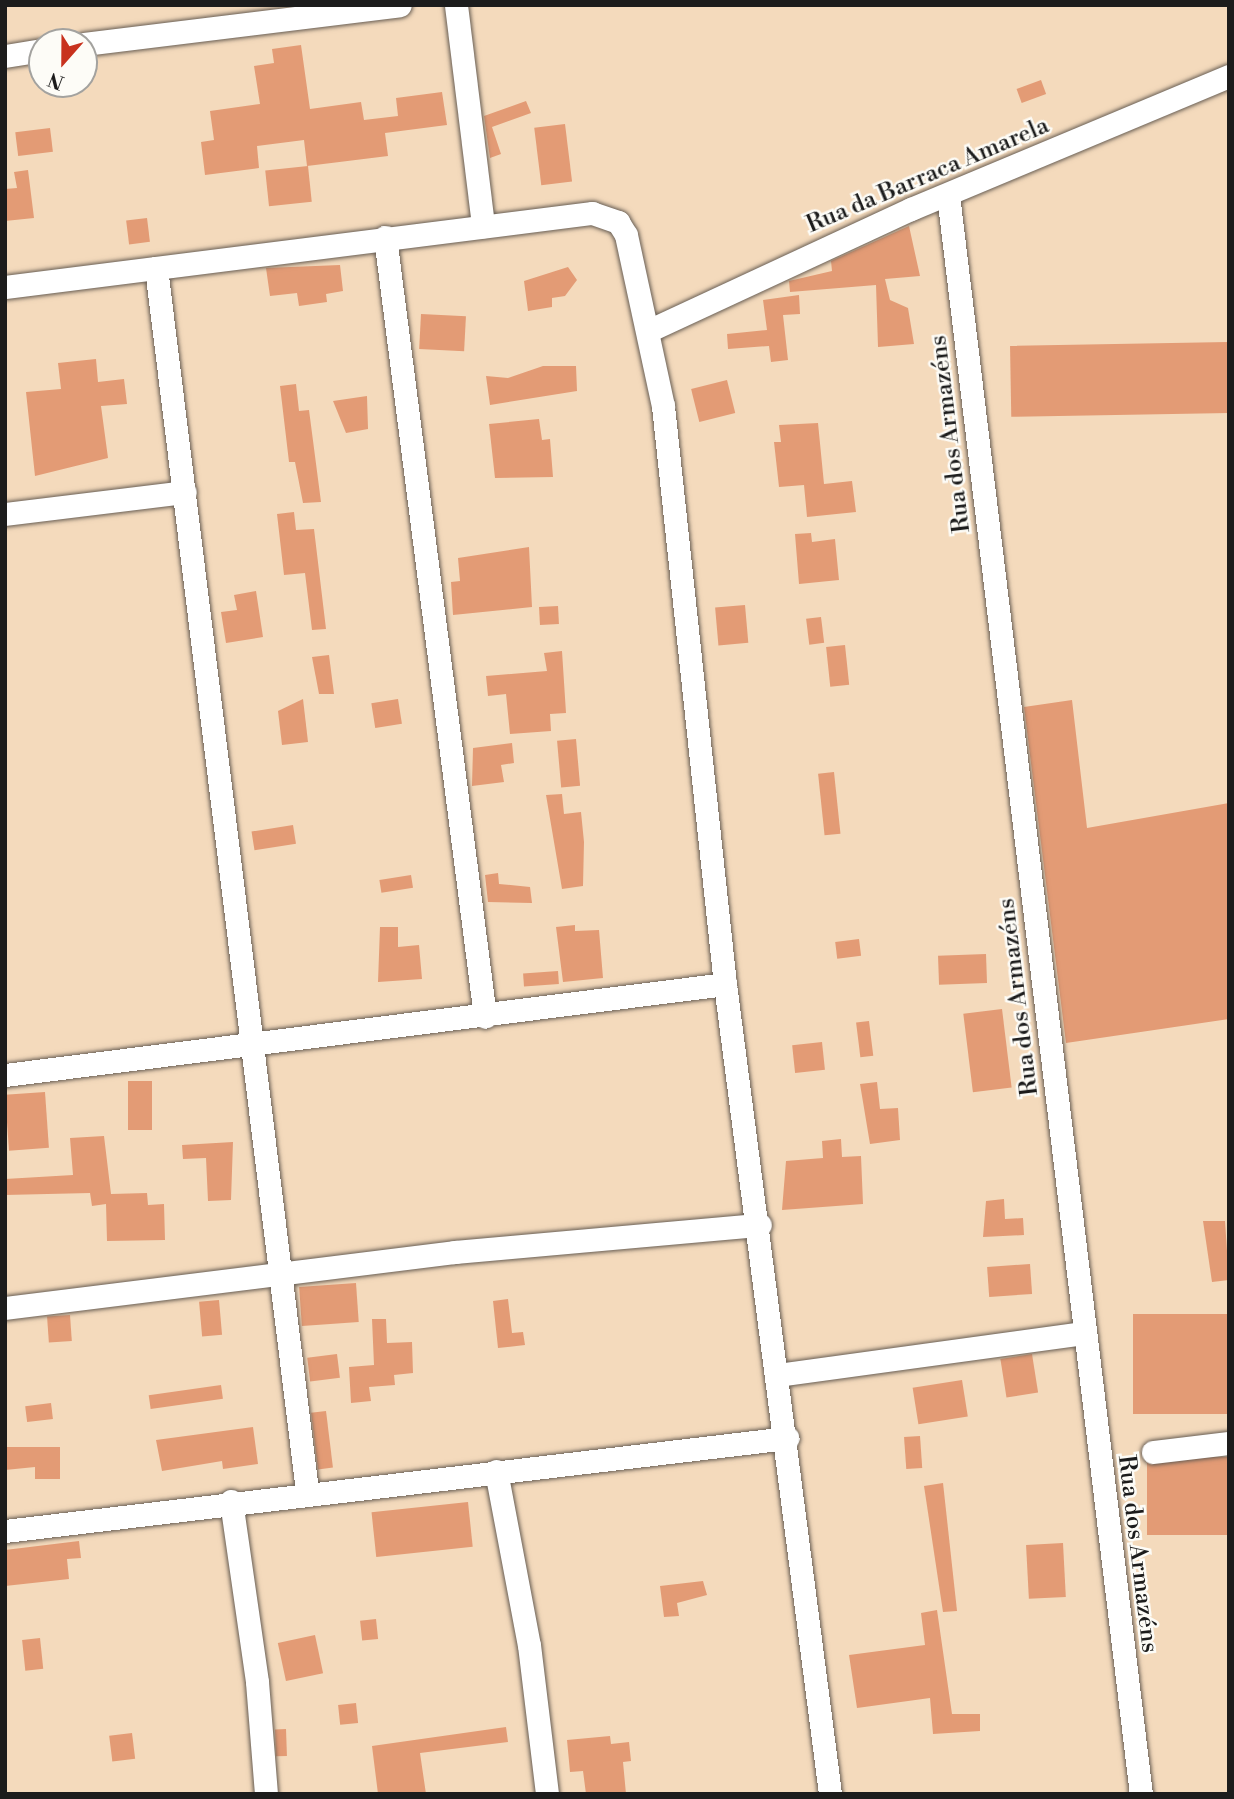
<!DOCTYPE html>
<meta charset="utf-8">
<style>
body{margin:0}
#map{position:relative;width:1234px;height:1799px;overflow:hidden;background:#f4dabc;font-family:"Libre Bodoni",serif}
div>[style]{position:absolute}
.building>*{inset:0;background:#e39b75;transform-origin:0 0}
.roads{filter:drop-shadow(0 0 2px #685e54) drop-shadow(0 0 2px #685e54)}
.minor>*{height:23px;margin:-11.5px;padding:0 11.5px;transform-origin:11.5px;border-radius:11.5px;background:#fff}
span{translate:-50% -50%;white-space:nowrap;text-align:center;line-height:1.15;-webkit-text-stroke:5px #fdfcf7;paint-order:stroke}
.street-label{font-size:24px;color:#1c1c1c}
.frame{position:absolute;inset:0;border:7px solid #1c1c1c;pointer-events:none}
.north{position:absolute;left:28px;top:28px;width:70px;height:70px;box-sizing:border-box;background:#fdfcf7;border:2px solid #a3a29f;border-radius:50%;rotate:201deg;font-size:19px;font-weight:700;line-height:28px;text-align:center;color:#1c1c1c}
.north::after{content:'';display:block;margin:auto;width:24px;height:32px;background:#c8321e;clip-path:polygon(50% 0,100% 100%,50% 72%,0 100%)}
</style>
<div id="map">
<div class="building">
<i style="clip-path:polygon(301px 45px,310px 109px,361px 102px,364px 120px,398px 116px,396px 98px,442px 92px,447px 125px,385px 133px,388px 156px,307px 166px,304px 140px,257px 146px,259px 168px,205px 175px,201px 142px,214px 140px,210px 111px,260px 104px,254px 66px,274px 63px,272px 49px)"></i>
<i style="left:1041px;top:80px;width:15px;height:26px;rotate:70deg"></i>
<i style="clip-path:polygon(526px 101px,531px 113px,492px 127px,501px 154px,490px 158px,484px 116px)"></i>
<i style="left:565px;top:124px;width:58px;height:31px;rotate:83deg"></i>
<i style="left:50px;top:128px;width:24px;height:35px;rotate:83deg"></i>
<i style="left:308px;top:166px;width:36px;height:43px;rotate:84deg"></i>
<i style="clip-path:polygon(28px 170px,34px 218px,5px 221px,5px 189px,17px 188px,14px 172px)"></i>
<i style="left:147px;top:218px;width:24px;height:21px;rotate:83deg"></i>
<i style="clip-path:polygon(909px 226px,920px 276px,885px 279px,890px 300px,908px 308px,914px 344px,878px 347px,876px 285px,790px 292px,789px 281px,832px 271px,831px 261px)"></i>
<i style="clip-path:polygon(340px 265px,343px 291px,326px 294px,327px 302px,299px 306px,297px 293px,270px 296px,266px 268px)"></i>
<i style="clip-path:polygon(568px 267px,577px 280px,565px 296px,552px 298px,552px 307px,528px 311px,524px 281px)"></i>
<i style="clip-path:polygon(799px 295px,800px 314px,783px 315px,788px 360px,771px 362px,769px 346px,728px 349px,727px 334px,767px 330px,763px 300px)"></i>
<i style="left:421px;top:314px;width:45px;height:35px;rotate:3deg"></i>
<i style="left:1228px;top:342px;width:71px;height:218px;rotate:89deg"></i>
<i style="clip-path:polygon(96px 359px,98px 382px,124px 379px,127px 404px,101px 406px,108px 458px,35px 476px,26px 392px,61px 389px,58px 363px)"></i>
<i style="clip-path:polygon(543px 366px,576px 366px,577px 391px,490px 405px,486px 376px,508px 378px)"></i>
<i style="left:727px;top:380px;width:34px;height:37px;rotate:76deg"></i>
<i style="clip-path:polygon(296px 384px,299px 411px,309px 410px,321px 502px,303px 503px,295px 462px,289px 462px,280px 386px)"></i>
<i style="clip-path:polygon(367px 396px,368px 429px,346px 433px,333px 401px)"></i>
<i style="clip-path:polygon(539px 419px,542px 440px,550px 439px,553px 477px,495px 478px,489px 424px)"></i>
<i style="clip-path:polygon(818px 423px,824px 484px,852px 481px,856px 512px,807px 517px,804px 485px,779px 487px,774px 442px,781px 442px,779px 425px)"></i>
<i style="clip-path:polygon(294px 512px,296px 530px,314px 529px,326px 629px,312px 630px,305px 573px,284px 575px,277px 514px)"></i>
<i style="clip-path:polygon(811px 533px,812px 542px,835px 539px,839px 580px,799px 584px,795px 534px)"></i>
<i style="clip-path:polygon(529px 547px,532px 607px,453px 615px,451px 582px,460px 581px,458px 558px)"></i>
<i style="clip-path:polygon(256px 591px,263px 637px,226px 643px,221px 612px,237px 610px,234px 595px)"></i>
<i style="left:745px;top:605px;width:38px;height:30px;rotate:85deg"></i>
<i style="left:558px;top:606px;width:18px;height:19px;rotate:87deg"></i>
<i style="left:821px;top:617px;width:26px;height:15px;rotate:83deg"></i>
<i style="left:845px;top:645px;width:40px;height:19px;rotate:84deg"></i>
<i style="clip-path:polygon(562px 651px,566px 713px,550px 714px,551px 731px,510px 734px,506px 694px,488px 696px,486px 676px,547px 671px,544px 653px)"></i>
<i style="clip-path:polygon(329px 655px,334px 694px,319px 694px,312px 657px)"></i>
<i style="clip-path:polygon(303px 699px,308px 742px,282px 745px,278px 711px)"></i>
<i style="left:398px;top:699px;width:25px;height:27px;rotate:81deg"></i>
<i style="clip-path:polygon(1072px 700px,1087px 828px,1229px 803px,1229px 1019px,1066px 1043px,1024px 707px)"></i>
<i style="left:576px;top:739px;width:47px;height:19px;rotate:85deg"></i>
<i style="clip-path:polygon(512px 743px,514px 763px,501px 765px,504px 782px,472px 786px,473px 748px)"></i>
<i style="left:834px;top:772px;width:62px;height:16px;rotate:84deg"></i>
<i style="clip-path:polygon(562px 794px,564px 814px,581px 812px,584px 842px,583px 886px,562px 889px,546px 795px)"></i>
<i style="left:293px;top:825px;width:19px;height:42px;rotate:81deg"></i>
<i style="clip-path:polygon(498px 873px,499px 884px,530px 887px,532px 903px,488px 902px,485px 875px)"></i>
<i style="left:411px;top:875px;width:13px;height:32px;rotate:81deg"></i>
<i style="clip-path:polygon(575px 925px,575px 931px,599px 930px,603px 978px,563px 982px,556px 927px)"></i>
<i style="clip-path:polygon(380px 927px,398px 927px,398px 947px,419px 945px,422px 979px,378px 982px)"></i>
<i style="left:859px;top:939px;width:17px;height:24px;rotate:83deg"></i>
<i style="left:986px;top:954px;width:29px;height:48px;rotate:88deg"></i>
<i style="left:558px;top:971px;width:13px;height:35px;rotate:86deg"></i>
<i style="left:1002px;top:1009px;width:79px;height:39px;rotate:83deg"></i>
<i style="left:869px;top:1021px;width:35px;height:13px;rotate:83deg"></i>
<i style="left:822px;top:1042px;width:28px;height:30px;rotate:84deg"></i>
<i style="left:128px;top:1081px;width:24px;height:49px"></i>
<i style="clip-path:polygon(877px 1082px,880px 1109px,898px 1108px,900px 1140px,870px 1144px,860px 1084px)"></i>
<i style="left:45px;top:1092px;width:56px;height:40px;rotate:86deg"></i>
<i style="clip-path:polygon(104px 1136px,111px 1194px,147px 1193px,148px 1205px,164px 1204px,165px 1240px,107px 1241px,106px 1204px,92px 1206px,90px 1193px,5px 1195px,5px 1179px,73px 1175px,70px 1138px)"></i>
<i style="clip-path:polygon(841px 1139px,842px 1157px,861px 1156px,863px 1204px,782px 1210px,786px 1161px,823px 1158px,822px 1141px)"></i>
<i style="clip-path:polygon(233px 1142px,231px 1200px,208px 1201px,206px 1158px,183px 1159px,182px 1145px)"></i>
<i style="clip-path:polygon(1004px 1199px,1005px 1219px,1023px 1218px,1024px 1235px,983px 1237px,986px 1201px)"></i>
<i style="clip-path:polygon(1203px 1221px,1225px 1221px,1229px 1280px,1212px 1282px)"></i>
<i style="left:1030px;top:1264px;width:30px;height:43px;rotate:86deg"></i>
<i style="left:356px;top:1283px;width:39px;height:57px;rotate:86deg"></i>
<i style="clip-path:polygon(508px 1299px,512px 1333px,523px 1332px,525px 1345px,498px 1348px,493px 1301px)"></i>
<i style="left:219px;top:1300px;width:35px;height:20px;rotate:85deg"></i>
<i style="left:1229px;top:1314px;width:100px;height:96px;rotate:90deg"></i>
<i style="left:70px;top:1315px;width:26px;height:23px;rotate:86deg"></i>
<i style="clip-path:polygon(372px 1319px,386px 1319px,387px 1343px,412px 1342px,413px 1373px,394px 1375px,395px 1385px,369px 1387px,371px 1401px,351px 1403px,349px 1367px,374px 1365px)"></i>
<i style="left:337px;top:1354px;width:24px;height:30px;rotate:83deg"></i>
<i style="left:1032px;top:1354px;width:39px;height:32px;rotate:81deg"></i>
<i style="left:962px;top:1380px;width:37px;height:50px;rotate:81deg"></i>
<i style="left:221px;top:1385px;width:14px;height:73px;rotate:82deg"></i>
<i style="left:51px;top:1403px;width:16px;height:26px;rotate:83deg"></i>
<i style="left:326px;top:1411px;width:57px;height:15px;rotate:83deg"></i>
<i style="clip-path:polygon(253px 1427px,258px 1464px,223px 1469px,222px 1461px,162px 1471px,156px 1440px)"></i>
<i style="left:920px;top:1436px;width:32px;height:16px;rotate:86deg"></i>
<i style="clip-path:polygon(5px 1447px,60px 1447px,60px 1479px,35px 1479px,35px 1467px,5px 1470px)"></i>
<i style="left:1229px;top:1457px;width:78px;height:82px;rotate:90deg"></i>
<i style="clip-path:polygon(943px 1483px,957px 1611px,943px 1612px,924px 1486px)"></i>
<i style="left:468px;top:1502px;width:45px;height:97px;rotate:84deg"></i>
<i style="clip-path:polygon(79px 1541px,81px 1558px,67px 1559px,69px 1579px,5px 1586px,5px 1550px)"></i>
<i style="left:1063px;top:1543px;width:54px;height:37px;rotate:87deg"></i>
<i style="clip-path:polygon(703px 1581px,707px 1595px,677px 1603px,679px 1616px,664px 1617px,660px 1586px)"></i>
<i style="clip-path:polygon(937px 1610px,952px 1714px,980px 1714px,980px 1731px,933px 1734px,930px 1698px,857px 1708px,849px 1655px,925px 1645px,921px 1613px)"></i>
<i style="left:376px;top:1619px;width:20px;height:16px;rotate:84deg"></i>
<i style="left:315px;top:1635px;width:39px;height:38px;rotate:78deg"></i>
<i style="left:40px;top:1638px;width:31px;height:18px;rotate:84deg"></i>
<i style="left:356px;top:1703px;width:20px;height:18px;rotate:84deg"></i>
<i style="clip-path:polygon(506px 1727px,508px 1742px,420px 1753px,426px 1794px,378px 1794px,372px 1746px)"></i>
<i style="left:286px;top:1729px;width:27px;height:11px;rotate:88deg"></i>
<i style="left:132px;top:1733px;width:26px;height:23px;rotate:83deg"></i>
<i style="clip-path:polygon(610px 1736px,611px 1744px,629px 1742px,631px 1761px,623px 1762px,626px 1794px,586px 1794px,583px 1771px,570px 1772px,567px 1740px)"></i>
</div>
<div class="roads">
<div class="minor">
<i style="left:456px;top:5px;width:223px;rotate:83deg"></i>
<i style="left:84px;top:44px;width:318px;rotate:-7deg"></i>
<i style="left:5px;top:56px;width:37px;rotate:-9deg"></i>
<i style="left:948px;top:195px;width:1611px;rotate:83.12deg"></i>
<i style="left:385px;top:237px;width:786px;rotate:82.69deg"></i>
<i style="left:156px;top:268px;width:1232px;rotate:82.96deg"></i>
<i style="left:5px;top:287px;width:592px;rotate:-7.19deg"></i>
<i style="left:592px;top:213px;width:28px;rotate:19deg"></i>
<i style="left:618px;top:222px;width:15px;rotate:58deg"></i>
<i style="left:626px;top:235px;width:175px;rotate:77.8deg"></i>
<i style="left:663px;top:406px;width:581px;rotate:83.88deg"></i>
<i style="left:725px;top:984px;width:817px;rotate:82.61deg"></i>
<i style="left:650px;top:330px;width:288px;rotate:-24.9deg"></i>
<i style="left:911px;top:209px;width:345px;rotate:-22.7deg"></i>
<i style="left:5px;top:514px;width:181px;rotate:-7deg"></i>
<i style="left:5px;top:1075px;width:726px;rotate:-7.2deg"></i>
<i style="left:5px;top:1308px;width:453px;rotate:-7.1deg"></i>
<i style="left:455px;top:1252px;width:306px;rotate:-5.1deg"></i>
<i style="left:777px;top:1375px;width:309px;rotate:-7.8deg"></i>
<i style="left:1153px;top:1452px;width:77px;rotate:-6.8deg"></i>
<i style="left:496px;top:1471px;width:177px;rotate:79.3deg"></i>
<i style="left:529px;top:1645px;width:150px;rotate:83.1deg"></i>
<i style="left:231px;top:1501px;width:183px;rotate:81.8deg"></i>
<i style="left:257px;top:1682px;width:112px;rotate:85.4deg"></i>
<i style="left:5px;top:1531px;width:788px;rotate:-6.78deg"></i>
</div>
</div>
<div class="street-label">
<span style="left:928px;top:176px;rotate:-23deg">Rua da Barraca Amarela</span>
<span style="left:951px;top:434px;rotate:-97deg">Rua dos Armazéns</span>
<span style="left:1019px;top:997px;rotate:-97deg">Rua dos Armazéns</span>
<span style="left:1137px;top:1554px;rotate:83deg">Rua dos Armazéns</span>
</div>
<div class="frame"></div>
<div class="north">N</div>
</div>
